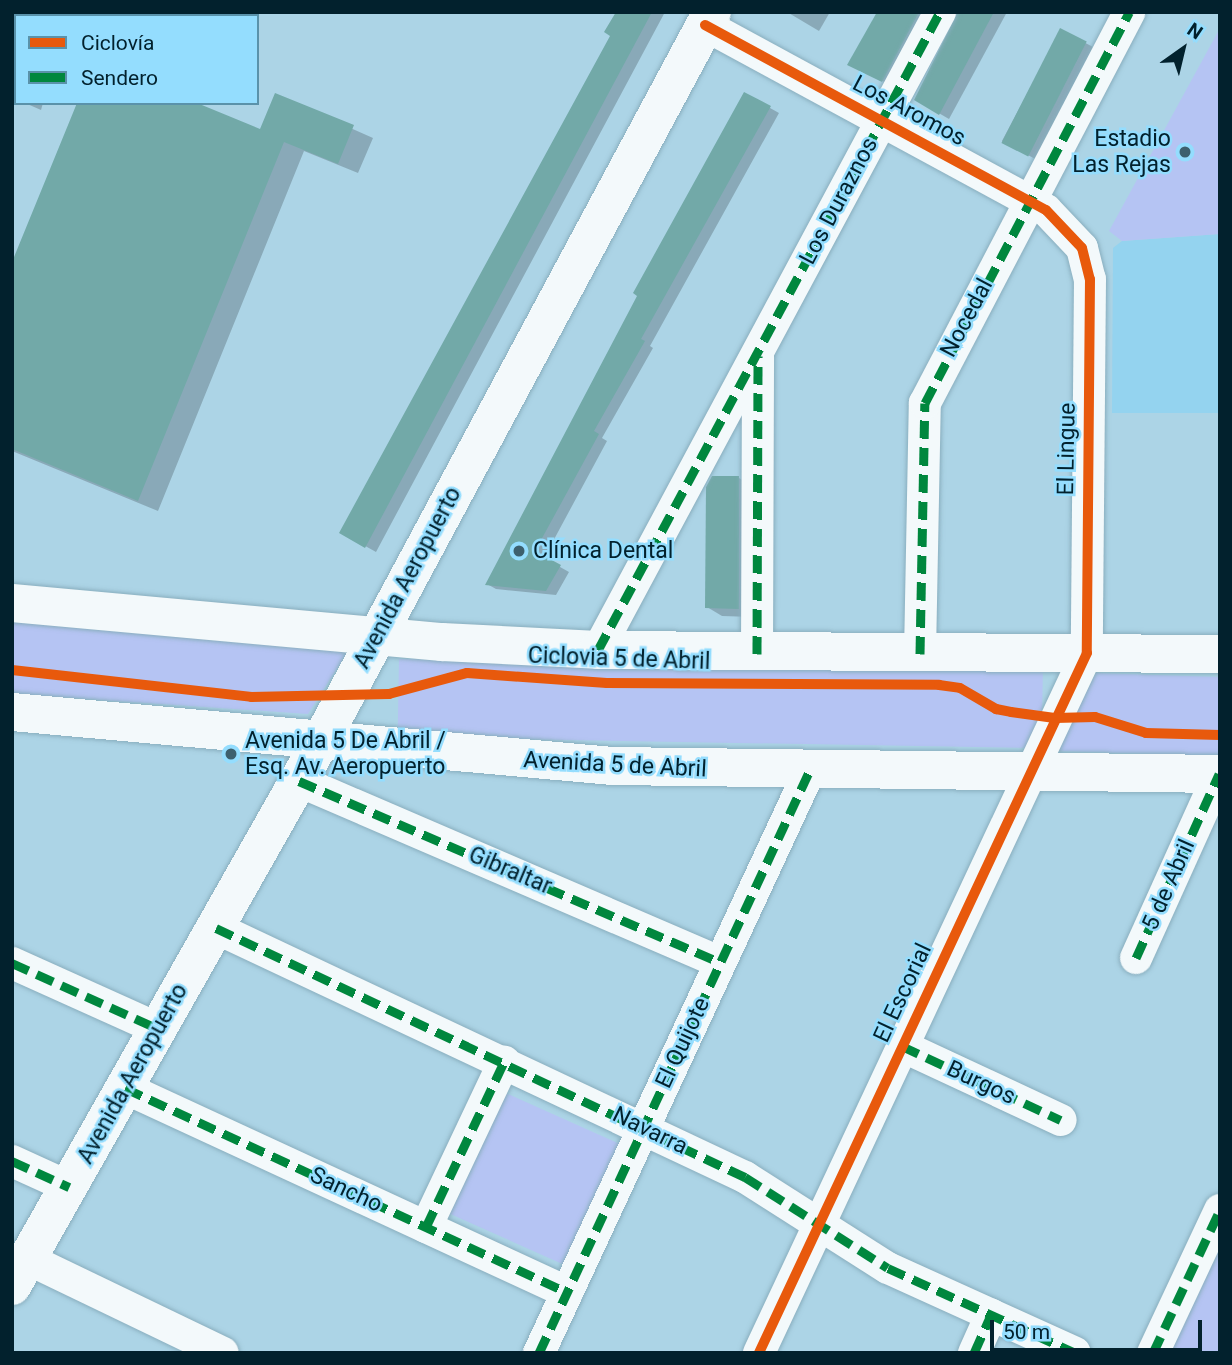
<!DOCTYPE html>
<meta charset="utf-8">
<style>
body{margin:0}
#map{position:relative;width:1232px;height:1365px;overflow:hidden;background:#acd4e6;font-family:Roboto,sans-serif}
div>[style]{position:absolute}
.built>*{inset:0;background:#94d3ef}
.green>*{inset:0;background:#b5c4f3;transform-origin:0 0}
.shadow>*{inset:0;background:#0003;transform-origin:0 0}
.building>*{inset:0;background:#72a9a8;transform-origin:0 0}
.roads{filter:drop-shadow(0 0 2px #89aebe) drop-shadow(0 0 2px #89aebe)}
.street>*{height:32px;margin:-16px;padding:0 16px;transform-origin:16px;border-radius:16px;background:#f3f9fb}
.secondary>*{height:38px;margin:-19px;padding:0 19px;transform-origin:19px;border-radius:19px;background:#f3f9fb}
.quiet>*{height:9px;margin-top:-4.5px;transform-origin:0;background:repeating-linear-gradient(90deg,#00873e 0 18px,transparent 0 27px)}
.cycleway>*{height:10px;margin:-5px;padding:0 5px;transform-origin:5px;border-radius:5px;background:#e8590c}
.dots>*{width:19px;height:19px;translate:-50% -50%;box-sizing:border-box;border:4px solid #94ddfe;border-radius:50%}
span{translate:-50% -50%;white-space:nowrap;text-align:center;line-height:1.15;-webkit-text-stroke:5px #94ddfe;paint-order:stroke}
.street-label{font-size:23px;color:#02212d}
.poi-label{font-size:23px;color:#02212d}
.right{translate:-100% -50%;text-align:right}
.left{translate:0 -50%;text-align:left}
.frame{position:absolute;inset:0;border:14px solid #02212d;pointer-events:none}
.legend{position:absolute;left:14px;top:14px;width:245px;height:91px;box-sizing:border-box;background:#94ddfe;border:2px solid #5a92aa;margin:0;padding:9px 12px;list-style:none;font-size:21px;color:#02212d}
.legend li{display:flex;align-items:center;gap:14px;height:35px}
.legend b{width:35px;border:2px solid #5a92aa}
.north{position:absolute;left:1148px;top:14px;width:70px;height:70px;-webkit-text-stroke:5px #94ddfe;paint-order:stroke;rotate:34deg;font-size:19px;font-weight:700;line-height:28px;text-align:center;color:#02212d}
.north::after{content:'';display:block;margin:auto;width:24px;height:32px;background:#02212d;clip-path:polygon(50% 0,100% 100%,50% 72%,0 100%)}
.scale{position:absolute;left:990px;top:1320px;width:212px;height:32px;box-sizing:border-box;border:4px solid #02212d;border-top:0;padding-left:9px;font-size:21px;line-height:24px;white-space:nowrap;color:#02212d;-webkit-text-stroke:5px #94ddfe;paint-order:stroke}
</style>
<div id="map">
<div class="built">
<i style="clip-path:polygon(1220px 234px,1220px 413px,1112px 413px,1113px 248px,1122px 241px)"></i>
</div>
<div class="green">
<i style="clip-path:polygon(1220px 28px,1220px 234px,1122px 241px,1109px 231px)"></i>
<i style="clip-path:polygon(12px 619px,350px 648px,308px 714px,12px 694px)"></i>
<i style="left:399px;top:659px;width:644px;height:78px;rotate:1deg"></i>
<i style="clip-path:polygon(1096px 673px,1220px 677px,1220px 756px,1054px 751px)"></i>
<i style="left:501px;top:1091px;width:130px;height:133px;rotate:24deg"></i>
<i style="clip-path:polygon(1220px 1238px,1220px 1353px,1167px 1353px)"></i>
</div>
<div class="shadow">
<i style="clip-path:polygon(12px 12px,73px 16px,16px 16px,16px 99px)"></i>
<i style="clip-path:polygon(618px 12px,665px 12px,376px 552px,342px 533px,613px 35px)"></i>
<i style="clip-path:polygon(787px 12px,830px 12px,819px 31px)"></i>
<i style="clip-path:polygon(879px 12px,932px 12px,892px 86px,859px 69px)"></i>
<i style="clip-path:polygon(958px 12px,1007px 12px,949px 119px,916px 100px)"></i>
<i style="left:1061px;top:30px;width:40px;height:126px;rotate:28deg"></i>
<i style="clip-path:polygon(745px 94px,779px 113px,650px 346px,653px 348px,602px 438px,607px 441px,544px 558px,569px 572px,556px 595px,496px 589px,487px 584px)"></i>
<i style="clip-path:polygon(276px 95px,373px 138px,358px 173px,304px 151px,158px 511px,12px 451px,12px 267px,261px 131px)"></i>
<i style="clip-path:polygon(25px 103px,43px 103px,41px 110px)"></i>
<i style="clip-path:polygon(739px 478px,754px 487px,753px 617px,722px 616px,707px 607px)"></i>
</div>
<div class="building">
<i style="clip-path:polygon(616px 12px,652px 12px,365px 548px,339px 533px,610px 36px,604px 32px)"></i>
<i style="clip-path:polygon(877px 12px,919px 12px,882px 82px,847px 65px)"></i>
<i style="clip-path:polygon(958px 12px,994px 12px,939px 115px,914px 100px)"></i>
<i style="left:1060px;top:28px;width:30px;height:129px;rotate:27deg"></i>
<i style="clip-path:polygon(744px 92px,771px 106px,641px 339px,645px 341px,594px 431px,599px 434px,535px 551px,561px 565px,546px 591px,485px 585px,637px 296px,633px 293px)"></i>
<i style="clip-path:polygon(275px 93px,354px 125px,338px 164px,284px 142px,138px 501px,12px 449px,12px 262px,77px 103px,197px 103px,260px 129px)"></i>
<i style="clip-path:polygon(712px 476px,739px 476px,739px 609px,705px 608px,706px 487px)"></i>
</div>
<div class="roads">
<div class="street">
<i style="left:705px;top:25px;width:388px;rotate:28.5deg"></i>
<i style="left:1046px;top:210px;width:52px;rotate:46.5deg"></i>
<i style="left:1082px;top:248px;width:32px;rotate:76deg"></i>
<i style="left:1090px;top:279px;width:374px;rotate:90.5deg"></i>
<i style="left:1087px;top:653px;width:773px;rotate:115.11deg"></i>
<i style="left:598px;top:650px;width:724px;rotate:-61.81deg"></i>
<i style="left:757px;top:654px;width:297px;rotate:-89.8deg"></i>
<i style="left:920px;top:654px;width:251px;rotate:-88.9deg"></i>
<i style="left:925px;top:403px;width:441px;rotate:-62.4deg"></i>
<i style="left:299px;top:781px;width:458px;rotate:23.3deg"></i>
<i style="left:216px;top:928px;width:585px;rotate:25.21deg"></i>
<i style="left:745px;top:1177px;width:169px;rotate:32.5deg"></i>
<i style="left:888px;top:1268px;width:205px;rotate:24.4deg"></i>
<i style="left:1136px;top:958px;width:202px;rotate:-65.7deg"></i>
<i style="left:12px;top:963px;width:161px;rotate:24.2deg"></i>
<i style="left:902px;top:1046px;width:175px;rotate:25deg"></i>
<i style="left:125px;top:1088px;width:487px;rotate:24.8deg"></i>
<i style="left:12px;top:1161px;width:63px;rotate:24.5deg"></i>
<i style="left:426px;top:1227px;width:183px;rotate:-64.7deg"></i>
<i style="left:28px;top:1259px;width:216px;rotate:25.7deg"></i>
<i style="left:539px;top:1353px;width:643px;rotate:-65.07deg"></i>
<i style="left:974px;top:1353px;width:42px;rotate:-65.9deg"></i>
<i style="left:1153px;top:1353px;width:158px;rotate:-64.9deg"></i>
</div>
<div class="secondary">
<i style="left:12px;top:603px;width:432px;rotate:5.2deg"></i>
<i style="left:442px;top:642px;width:156px;rotate:2.9deg"></i>
<i style="left:598px;top:650px;width:622px;rotate:0.37deg"></i>
<i style="left:12px;top:712px;width:602px;rotate:5.14deg"></i>
<i style="left:612px;top:766px;width:608px;rotate:0.75deg"></i>
<i style="left:12px;top:1286px;width:629px;rotate:-60.46deg"></i>
<i style="left:322px;top:739px;width:825px;rotate:-61.79deg"></i>
</div>
</div>
<div class="quiet">
<i style="left:598px;top:650px;width:724px;rotate:-61.81deg"></i>
<i style="left:757px;top:654px;width:298px;rotate:-89.8deg"></i>
<i style="left:920px;top:654px;width:251px;rotate:-88.9deg"></i>
<i style="left:925px;top:403px;width:441px;rotate:-62.4deg"></i>
<i style="left:299px;top:781px;width:458px;rotate:23.3deg"></i>
<i style="left:216px;top:928px;width:585px;rotate:25.21deg"></i>
<i style="left:745px;top:1177px;width:169px;rotate:32.5deg"></i>
<i style="left:888px;top:1268px;width:205px;rotate:24.4deg"></i>
<i style="left:1136px;top:958px;width:202px;rotate:-65.7deg"></i>
<i style="left:12px;top:963px;width:161px;rotate:24.2deg"></i>
<i style="left:902px;top:1046px;width:175px;rotate:25deg"></i>
<i style="left:125px;top:1088px;width:487px;rotate:24.8deg"></i>
<i style="left:12px;top:1161px;width:63px;rotate:24.5deg"></i>
<i style="left:426px;top:1227px;width:183px;rotate:-64.7deg"></i>
<i style="left:219px;top:1353px;width:2px;rotate:-90deg"></i>
<i style="left:539px;top:1353px;width:643px;rotate:-65.07deg"></i>
<i style="left:974px;top:1353px;width:42px;rotate:-65.9deg"></i>
<i style="left:1153px;top:1353px;width:158px;rotate:-64.9deg"></i>
</div>
<div class="cycleway">
<i style="left:705px;top:25px;width:388px;rotate:28.5deg"></i>
<i style="left:1046px;top:210px;width:52px;rotate:46.5deg"></i>
<i style="left:1082px;top:248px;width:32px;rotate:76deg"></i>
<i style="left:1090px;top:279px;width:374px;rotate:90.5deg"></i>
<i style="left:1087px;top:653px;width:773px;rotate:115.11deg"></i>
<i style="left:12px;top:670px;width:241px;rotate:6.4deg"></i>
<i style="left:251px;top:697px;width:138px;rotate:-1.2deg"></i>
<i style="left:389px;top:694px;width:81px;rotate:-15.1deg"></i>
<i style="left:467px;top:673px;width:140px;rotate:4.1deg"></i>
<i style="left:607px;top:683px;width:332px;rotate:0.3deg"></i>
<i style="left:939px;top:685px;width:21px;rotate:8deg"></i>
<i style="left:960px;top:688px;width:42px;rotate:30.3deg"></i>
<i style="left:996px;top:709px;width:15px;rotate:11deg"></i>
<i style="left:1011px;top:712px;width:44px;rotate:7.8deg"></i>
<i style="left:1055px;top:718px;width:40px;rotate:-1.4deg"></i>
<i style="left:1095px;top:717px;width:53px;rotate:17.4deg"></i>
<i style="left:1146px;top:733px;width:74px;rotate:1.5deg"></i>
</div>
<div class="dots">
<i style="left:1185px;top:152px;background:#3d606e"></i>
<i style="left:519px;top:551px;background:#3d606e"></i>
<i style="left:231px;top:754px;background:#3d606e"></i>
</div>
<div class="street-label">
<span style="left:909px;top:111px;rotate:28deg">Los Aromos</span>
<span style="left:839px;top:201px;rotate:-62deg">Los Duraznos</span>
<span style="left:967px;top:318px;rotate:-62deg">Nocedal</span>
<span style="left:1067px;top:449px;rotate:-89deg">El Lingue</span>
<span style="left:408px;top:578px;rotate:-62deg">Avenida Aeropuerto</span>
<span style="left:619px;top:659px;rotate:2deg">Ciclovia 5 de Abril</span>
<span style="left:615px;top:765px;rotate:3deg">Avenida 5 de Abril</span>
<span style="left:510px;top:871px;rotate:23deg">Gibraltar</span>
<span style="left:1169px;top:885px;rotate:-66deg">5 de Abril</span>
<span style="left:903px;top:993px;rotate:-65deg">El Escorial</span>
<span style="left:683px;top:1043px;rotate:-65deg">El Quijote</span>
<span style="left:133px;top:1074px;rotate:-61deg">Avenida Aeropuerto</span>
<span style="left:981px;top:1083px;rotate:25deg">Burgos</span>
<span style="left:650px;top:1131px;rotate:26deg">Navarra</span>
<span style="left:346px;top:1190px;rotate:25deg">Sancho</span>
</div>
<div class="poi-label">
<span class="right" style="left:1171px;top:152px">Estadio<br>Las Rejas</span>
<span class="left" style="left:533px;top:551px">Clínica Dental</span>
<span class="left" style="left:245px;top:754px">Avenida 5 De Abril /<br>Esq. Av. Aeropuerto</span>
</div>
<div class="frame"></div>
<ul class="legend">
<li><b style="height:9px;background:#e8590c"></b>Ciclovía</li>
<li><b style="height:9px;background:#00873e"></b>Sendero</li>
</ul>
<div class="north">N</div>
<div class="scale">50 m</div>
</div>
